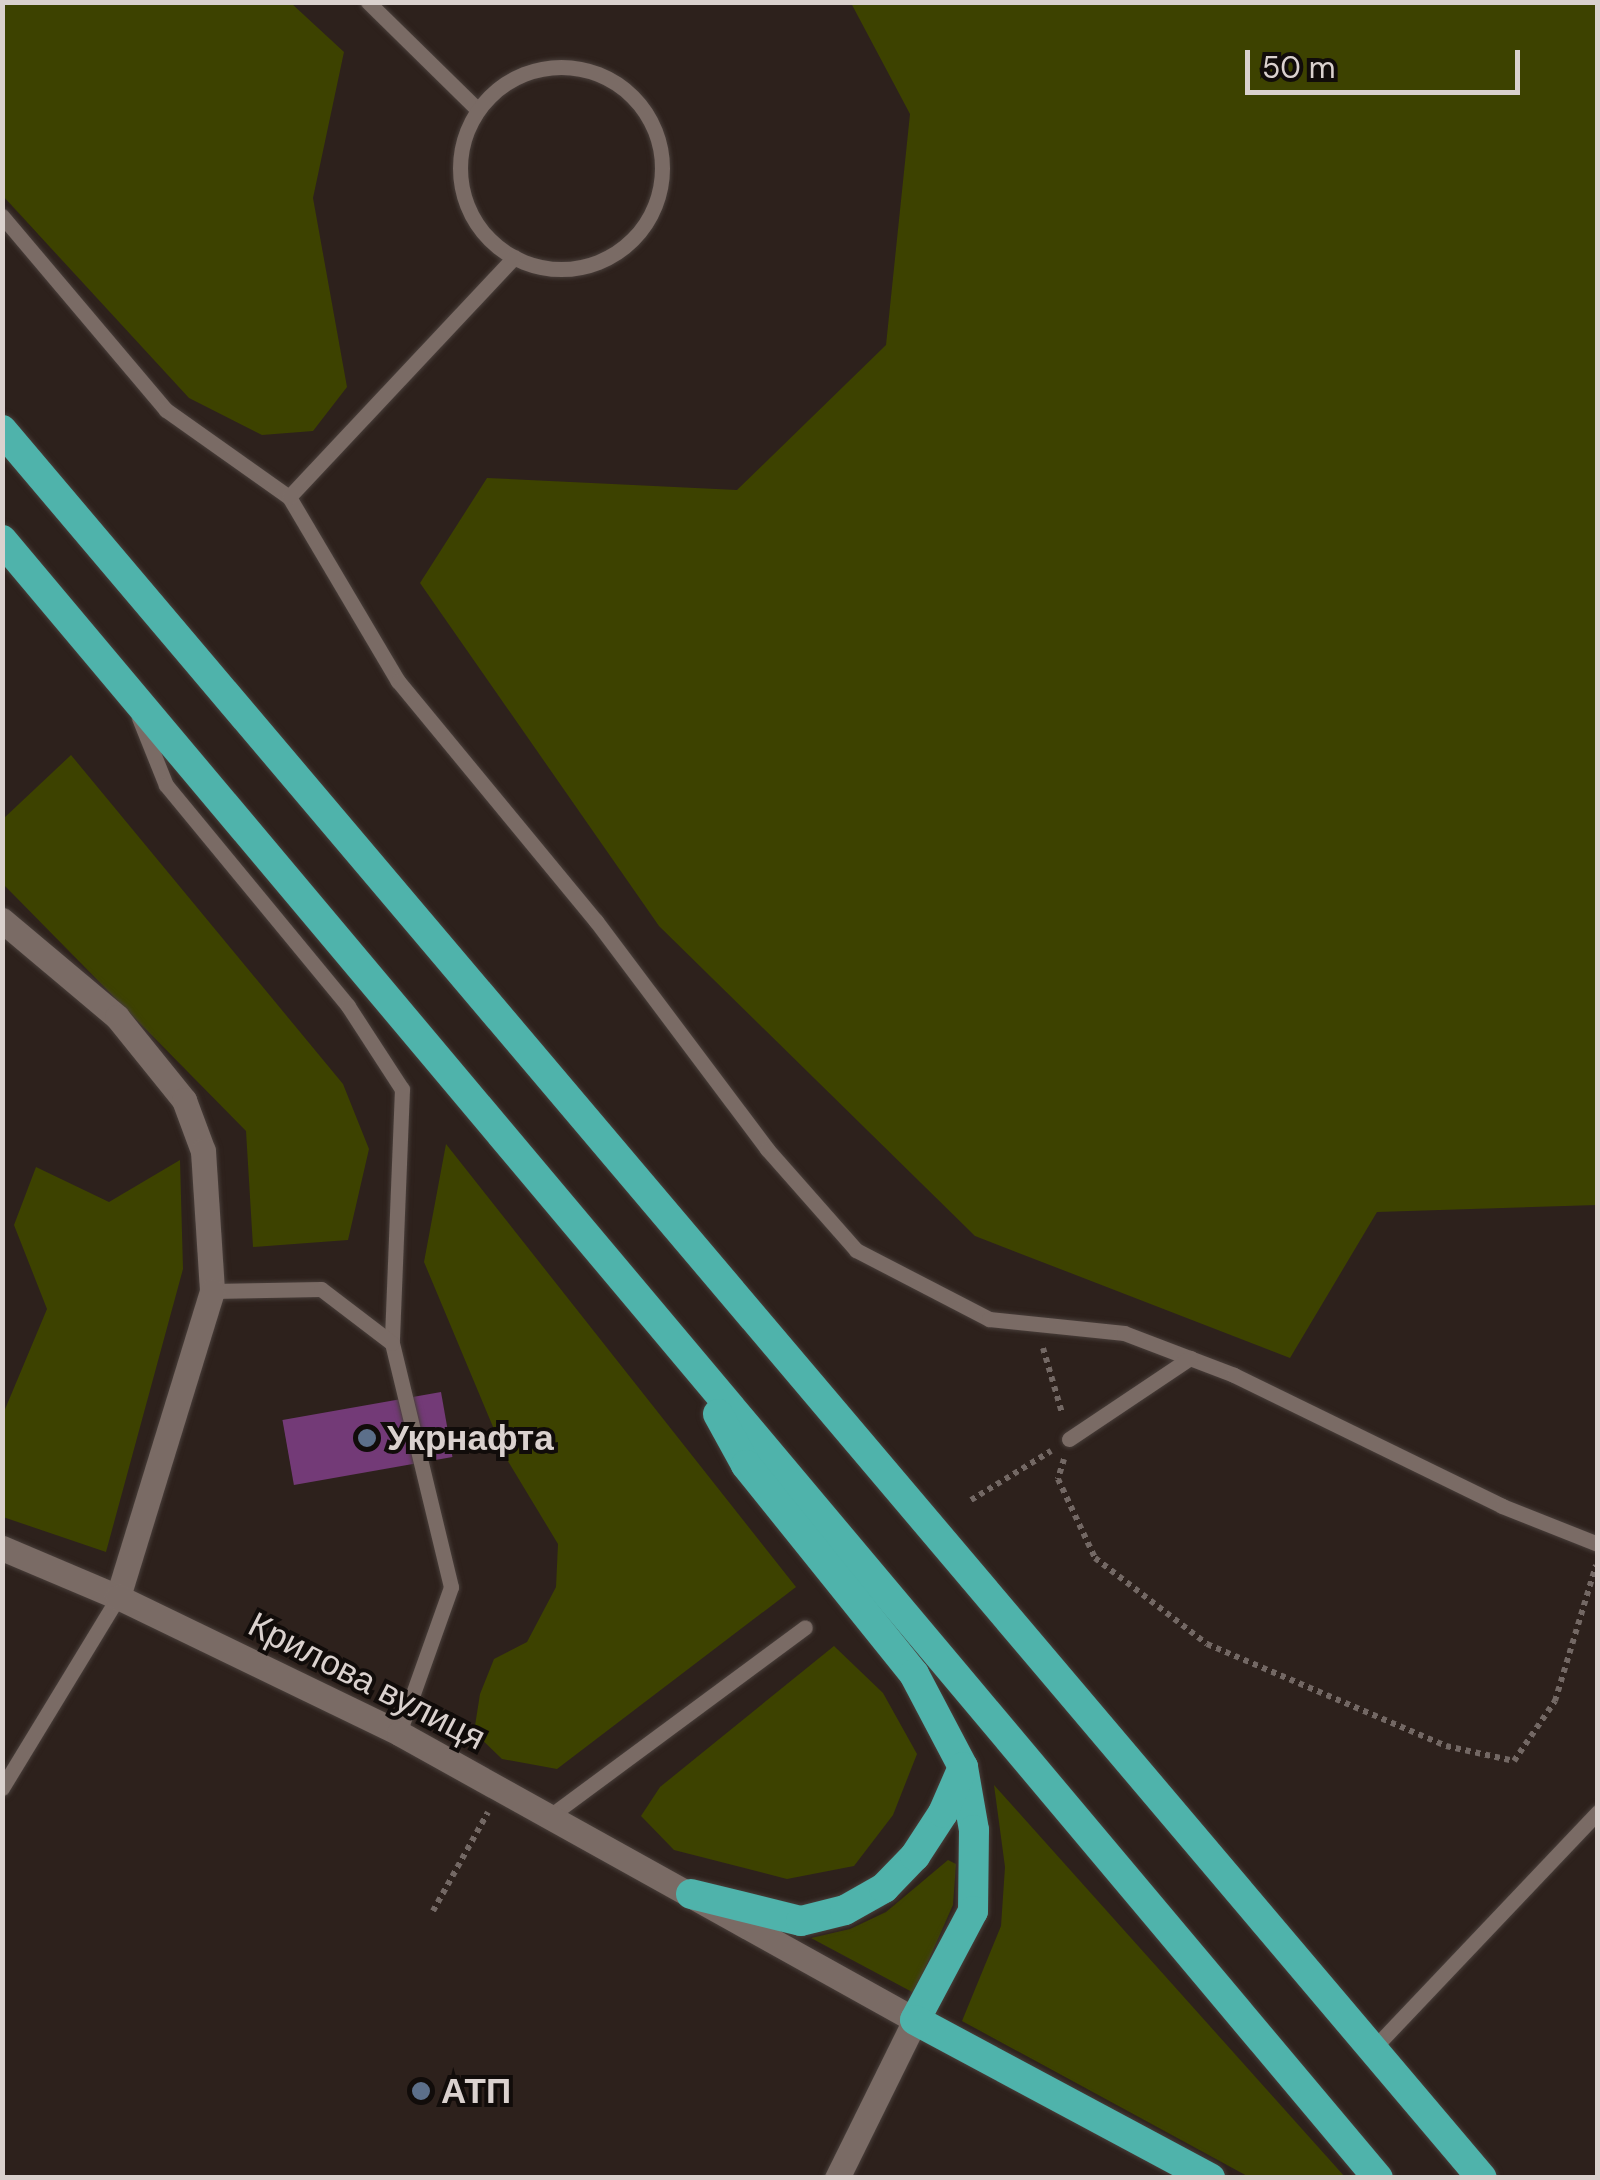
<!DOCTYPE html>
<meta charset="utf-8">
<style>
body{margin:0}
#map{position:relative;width:1600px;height:2180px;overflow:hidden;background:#2d211c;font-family:"DM Sans",sans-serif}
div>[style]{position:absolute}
.green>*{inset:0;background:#3d4200}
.building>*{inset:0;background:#733a77;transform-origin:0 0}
.path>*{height:6px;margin-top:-3px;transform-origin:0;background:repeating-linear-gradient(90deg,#736864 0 5px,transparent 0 10px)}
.roads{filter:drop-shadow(0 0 2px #483e3a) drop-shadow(0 0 2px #483e3a)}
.lane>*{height:15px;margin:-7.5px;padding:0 7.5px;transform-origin:7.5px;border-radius:7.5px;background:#7a6b65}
.lane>.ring{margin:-7.5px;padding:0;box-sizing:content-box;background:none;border:15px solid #7a6b65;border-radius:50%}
.street>*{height:25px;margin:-12.5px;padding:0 12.5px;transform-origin:12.5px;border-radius:12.5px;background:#7a6b65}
.secondary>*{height:25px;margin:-12.5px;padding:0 12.5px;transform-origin:12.5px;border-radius:12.5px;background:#7a6b65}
.highway>*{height:30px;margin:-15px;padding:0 15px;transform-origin:15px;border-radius:15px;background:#4fb3ab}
.dots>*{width:28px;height:28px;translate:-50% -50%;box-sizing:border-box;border:5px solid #110c0a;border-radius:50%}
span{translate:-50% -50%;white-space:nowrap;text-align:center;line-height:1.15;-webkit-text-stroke:8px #110c0a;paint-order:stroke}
.poi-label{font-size:35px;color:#dad1ce;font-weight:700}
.left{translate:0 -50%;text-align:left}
.street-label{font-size:35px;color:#dad1ce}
.frame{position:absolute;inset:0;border:5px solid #dad1ce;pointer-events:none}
.scale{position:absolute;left:1245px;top:50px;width:275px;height:45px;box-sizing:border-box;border:5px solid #dad1ce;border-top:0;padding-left:12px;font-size:30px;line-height:35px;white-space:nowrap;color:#dad1ce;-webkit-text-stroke:8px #110c0a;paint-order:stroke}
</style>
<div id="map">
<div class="green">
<i style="clip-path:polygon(3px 2px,291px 3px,344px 52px,313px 198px,347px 387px,313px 431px,262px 435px,189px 398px,3px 196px)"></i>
<i style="clip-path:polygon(851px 3px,1597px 3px,1597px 1205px,1377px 1212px,1290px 1358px,975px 1236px,659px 926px,420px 583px,487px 478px,737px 490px,886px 345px,910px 114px)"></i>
<i style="clip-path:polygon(71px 755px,343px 1084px,369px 1149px,348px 1240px,253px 1247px,246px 1131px,3px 884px,3px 819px)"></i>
<i style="clip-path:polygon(446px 1144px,796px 1587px,557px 1769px,502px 1759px,474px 1732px,480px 1694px,494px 1659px,527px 1642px,556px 1587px,558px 1544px,506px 1458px,424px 1262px)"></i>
<i style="clip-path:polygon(180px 1160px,183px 1269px,106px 1552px,3px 1517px,3px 1414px,47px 1309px,14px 1225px,36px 1167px,109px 1202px)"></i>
<i style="clip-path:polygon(834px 1646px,883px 1693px,917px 1754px,893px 1815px,854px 1866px,787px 1879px,674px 1850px,641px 1816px,660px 1787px)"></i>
<i style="clip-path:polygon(994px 1785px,1345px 2177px,1249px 2177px,962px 2021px,1001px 1926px,1005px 1867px)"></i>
<i style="clip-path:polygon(948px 1860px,956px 1864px,953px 1905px,914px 1993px,811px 1938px,850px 1929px,886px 1912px)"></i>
</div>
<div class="building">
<i style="left:441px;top:1392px;width:66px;height:161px;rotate:80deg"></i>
</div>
<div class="path">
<i style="left:1043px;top:1348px;width:68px;rotate:73.7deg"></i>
<i style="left:1064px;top:1459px;width:21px;rotate:107deg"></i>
<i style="left:1058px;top:1479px;width:87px;rotate:64.9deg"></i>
<i style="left:1095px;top:1558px;width:141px;rotate:37.5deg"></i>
<i style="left:1207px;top:1644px;width:260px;rotate:23.1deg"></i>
<i style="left:1446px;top:1746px;width:70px;rotate:12.4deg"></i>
<i style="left:1514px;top:1761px;width:73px;rotate:-55.7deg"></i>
<i style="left:1555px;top:1701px;width:142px;rotate:-73.2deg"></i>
<i style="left:971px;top:1500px;width:94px;rotate:-31.5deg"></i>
<i style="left:433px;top:1911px;width:113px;rotate:-60.9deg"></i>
</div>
<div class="roads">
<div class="lane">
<i style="left:368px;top:2px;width:154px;rotate:44.5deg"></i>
<i class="ring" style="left:460px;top:67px;width:187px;height:187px"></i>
<i style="left:2px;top:216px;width:254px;rotate:49.8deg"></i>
<i style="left:166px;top:410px;width:151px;rotate:35.3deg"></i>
<i style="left:289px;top:497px;width:214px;rotate:59.4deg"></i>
<i style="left:398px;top:681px;width:311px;rotate:50.5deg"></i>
<i style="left:596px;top:921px;width:285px;rotate:53.1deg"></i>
<i style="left:767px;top:1149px;width:135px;rotate:48.6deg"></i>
<i style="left:856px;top:1250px;width:150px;rotate:27.4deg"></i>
<i style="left:989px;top:1319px;width:136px;rotate:5.9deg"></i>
<i style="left:1124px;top:1333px;width:118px;rotate:20.9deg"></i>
<i style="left:1234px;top:1375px;width:298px;rotate:26deg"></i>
<i style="left:1502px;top:1506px;width:103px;rotate:21.6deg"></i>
<i style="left:289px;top:497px;width:329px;rotate:-46.8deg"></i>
<i style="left:139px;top:718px;width:72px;rotate:68.1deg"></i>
<i style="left:166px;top:785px;width:286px;rotate:50.5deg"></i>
<i style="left:348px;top:1006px;width:99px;rotate:57deg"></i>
<i style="left:402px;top:1089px;width:254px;rotate:92.3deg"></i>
<i style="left:392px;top:1343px;width:251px;rotate:76.4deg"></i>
<i style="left:451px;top:1587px;width:155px;rotate:109.6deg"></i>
<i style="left:212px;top:1291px;width:109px;rotate:-1.1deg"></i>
<i style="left:321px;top:1289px;width:89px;rotate:37.3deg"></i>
<i style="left:1069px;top:1439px;width:146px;rotate:-33.8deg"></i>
<i style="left:2px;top:1788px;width:223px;rotate:-58.7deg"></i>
<i style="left:550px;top:1816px;width:317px;rotate:-36.5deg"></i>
<i style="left:1372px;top:2050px;width:328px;rotate:-46.5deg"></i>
</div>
<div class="street">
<i style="left:837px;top:2178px;width:176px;rotate:-63.7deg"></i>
</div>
<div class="secondary">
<i style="left:2px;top:920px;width:150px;rotate:40.1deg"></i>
<i style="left:117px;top:1017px;width:107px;rotate:51.1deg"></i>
<i style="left:184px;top:1100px;width:54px;rotate:69.6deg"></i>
<i style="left:203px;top:1151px;width:140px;rotate:86.3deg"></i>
<i style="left:212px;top:1291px;width:320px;rotate:107.1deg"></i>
<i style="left:2px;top:1548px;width:126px;rotate:22.9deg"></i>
<i style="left:118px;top:1597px;width:312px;rotate:25.8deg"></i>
<i style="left:399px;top:1733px;width:590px;rotate:29.08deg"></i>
</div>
<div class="highway">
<i style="left:2px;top:430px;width:2290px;rotate:49.75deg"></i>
<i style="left:2px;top:540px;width:2139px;rotate:49.97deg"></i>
<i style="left:718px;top:1414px;width:58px;rotate:61.2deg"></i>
<i style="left:746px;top:1465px;width:268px;rotate:51.2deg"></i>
<i style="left:914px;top:1674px;width:105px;rotate:62.2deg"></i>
<i style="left:963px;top:1767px;width:64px;rotate:80.1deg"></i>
<i style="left:974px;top:1830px;width:81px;rotate:90.7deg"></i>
<i style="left:973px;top:1911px;width:123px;rotate:118deg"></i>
<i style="left:915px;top:2020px;width:335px;rotate:28.2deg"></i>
<i style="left:691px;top:1894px;width:113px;rotate:13.8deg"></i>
<i style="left:801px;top:1921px;width:45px;rotate:-14deg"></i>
<i style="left:845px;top:1910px;width:45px;rotate:-29.4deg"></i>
<i style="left:884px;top:1888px;width:45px;rotate:-45.9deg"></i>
<i style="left:915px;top:1856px;width:51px;rotate:-56.9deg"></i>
<i style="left:943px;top:1813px;width:50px;rotate:-66.5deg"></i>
</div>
</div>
<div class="dots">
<i style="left:367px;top:1438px;background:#5c6f8a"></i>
<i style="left:421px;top:2091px;background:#5c6f8a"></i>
</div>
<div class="poi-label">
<span class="left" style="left:387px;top:1438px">Укрнафта</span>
<span class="left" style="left:441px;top:2091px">АТП</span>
</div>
<div class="street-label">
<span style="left:367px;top:1681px;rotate:27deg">Крилова вулиця</span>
</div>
<div class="frame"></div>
<div class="scale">50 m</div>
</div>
